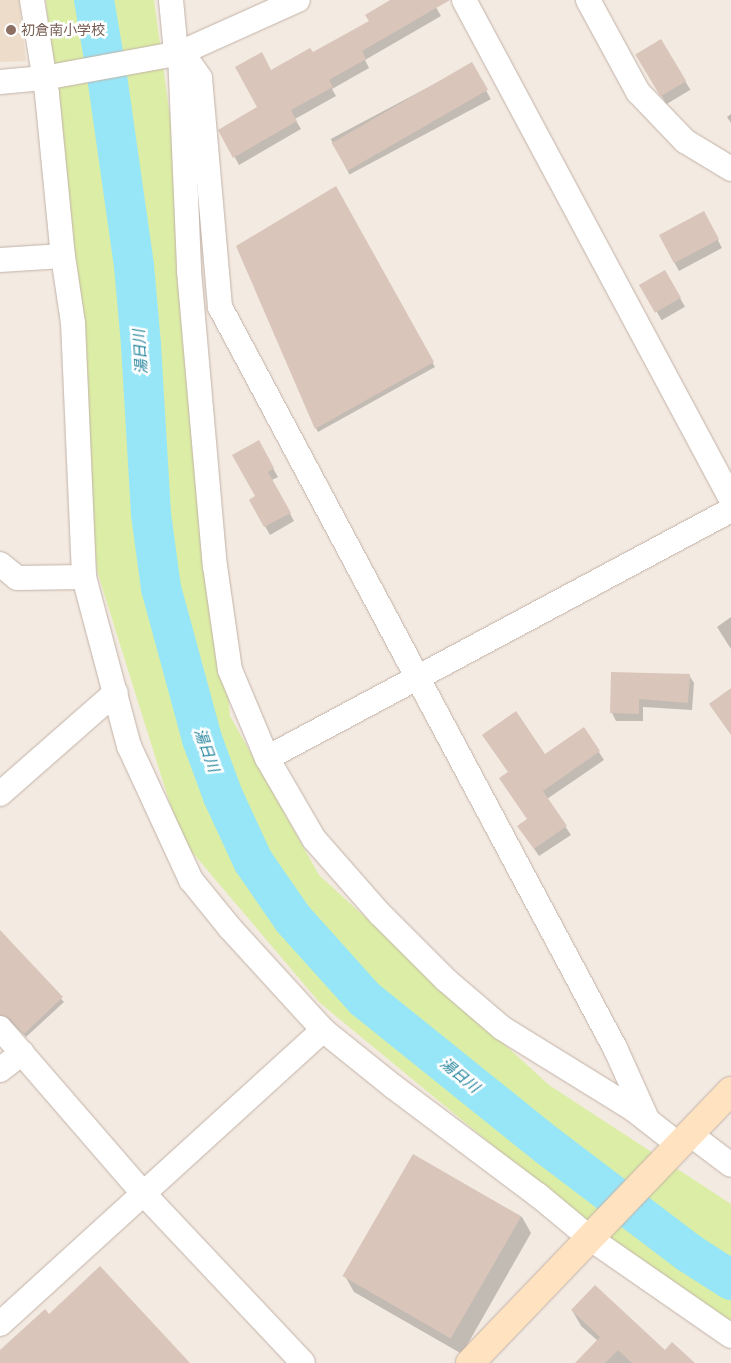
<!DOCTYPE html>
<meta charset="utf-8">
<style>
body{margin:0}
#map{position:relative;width:731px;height:1363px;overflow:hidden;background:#f3eae2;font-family:"PT Sans Narrow","Noto Sans JP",sans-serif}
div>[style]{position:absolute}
.education>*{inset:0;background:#eedcca}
.green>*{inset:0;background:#dceda6}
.shadow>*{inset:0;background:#0003;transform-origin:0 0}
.river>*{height:40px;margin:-20px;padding:0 20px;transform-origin:20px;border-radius:20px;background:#97e6f8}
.building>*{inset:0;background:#d9c5b9;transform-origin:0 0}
.roads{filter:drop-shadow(0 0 1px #c2b2a7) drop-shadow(0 0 1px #c2b2a7)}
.street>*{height:24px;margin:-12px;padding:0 12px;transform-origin:12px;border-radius:12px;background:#fff}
.secondary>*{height:28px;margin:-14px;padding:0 14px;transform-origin:14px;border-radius:14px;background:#ffe2c0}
.dots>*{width:14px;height:14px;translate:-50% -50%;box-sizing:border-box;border:2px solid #fff;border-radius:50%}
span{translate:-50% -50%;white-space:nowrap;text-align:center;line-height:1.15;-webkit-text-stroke:5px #fff;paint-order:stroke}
.education-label{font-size:14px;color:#785e54}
.left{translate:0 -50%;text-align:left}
.water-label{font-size:15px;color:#1e819a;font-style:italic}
</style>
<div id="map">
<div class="education">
<i style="clip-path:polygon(0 0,19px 0,26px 61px,0 62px)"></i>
</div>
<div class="green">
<i style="clip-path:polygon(46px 0,154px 0,188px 247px,230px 716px,319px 875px,549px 1085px,731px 1204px,731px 1323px,571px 1210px,320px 1003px,181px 839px,97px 571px)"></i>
</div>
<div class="shadow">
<i style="clip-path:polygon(393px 0,432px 0,441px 16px,365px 60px,369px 68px,332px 89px,336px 96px,295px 119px,301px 129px,239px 165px,220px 130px,259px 107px,271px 71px,312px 54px,370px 22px)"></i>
<i style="left:661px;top:41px;width:57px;height:28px;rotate:59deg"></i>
<i style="left:472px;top:64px;width:40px;height:160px;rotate:62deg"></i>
<i style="clip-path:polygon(731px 114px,731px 123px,727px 117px)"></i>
<i style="clip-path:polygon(336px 188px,435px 367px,318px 432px,316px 428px)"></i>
<i style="clip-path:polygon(708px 221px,722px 248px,679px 271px,660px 236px)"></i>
<i style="left:665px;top:272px;width:40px;height:27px;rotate:60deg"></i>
<i style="clip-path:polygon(258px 442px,278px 477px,272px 480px,294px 521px,270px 535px,250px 500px,257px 497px)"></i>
<i style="clip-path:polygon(731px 617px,731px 649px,717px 627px)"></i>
<i style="clip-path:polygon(612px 674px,689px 675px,694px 683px,692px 710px,643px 707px,643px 721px,616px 721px,612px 713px)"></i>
<i style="clip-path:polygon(584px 729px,604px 760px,547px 799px,571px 835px,539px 856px,524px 834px,528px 820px,500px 779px,545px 756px)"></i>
<i style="clip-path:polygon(0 932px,64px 1002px,26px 1037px,8px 1019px,0 1018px)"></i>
<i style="clip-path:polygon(414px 1156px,522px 1217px,531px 1233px,462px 1354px,354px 1292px,345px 1276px)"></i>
<i style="clip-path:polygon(572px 1310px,665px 1352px,693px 1363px,586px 1363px,598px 1341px,581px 1326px)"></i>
</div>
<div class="river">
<i style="left:94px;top:0;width:77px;rotate:80.3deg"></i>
<i style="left:107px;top:76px;width:192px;rotate:81.9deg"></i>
<i style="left:134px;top:266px;width:79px;rotate:84.9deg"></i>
<i style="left:141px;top:345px;width:169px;rotate:86.6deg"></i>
<i style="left:151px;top:514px;width:75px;rotate:82.3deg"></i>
<i style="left:161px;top:588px;width:156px;rotate:74.8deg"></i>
<i style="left:202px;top:739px;width:61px;rotate:69.8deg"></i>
<i style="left:223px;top:796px;width:72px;rotate:65.2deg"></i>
<i style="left:253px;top:861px;width:70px;rotate:55.4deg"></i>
<i style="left:293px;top:919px;width:108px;rotate:48deg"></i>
<i style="left:365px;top:999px;width:235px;rotate:38.8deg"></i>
<i style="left:548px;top:1146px;width:177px;rotate:37.2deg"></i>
<i style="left:689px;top:1253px;width:50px;rotate:32.7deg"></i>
</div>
<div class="building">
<i style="clip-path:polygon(390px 0,450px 0,362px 51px,366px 59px,329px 80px,333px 87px,291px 110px,297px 121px,233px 158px,218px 130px,257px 107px,235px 67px,262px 52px,271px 70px,310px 48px,313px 52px,369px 21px,365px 15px)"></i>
<i style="left:661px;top:39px;width:49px;height:30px;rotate:59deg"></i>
<i style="left:472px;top:62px;width:32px;height:162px;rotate:60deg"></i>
<i style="clip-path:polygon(336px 186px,434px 362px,315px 429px,236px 246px)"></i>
<i style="left:704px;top:211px;width:32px;height:51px;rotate:62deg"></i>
<i style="left:665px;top:270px;width:32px;height:30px;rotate:60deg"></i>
<i style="clip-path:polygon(259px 440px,274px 468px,268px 472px,291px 513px,264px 527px,249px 500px,255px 496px,232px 455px)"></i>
<i style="clip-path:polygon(611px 672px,690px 674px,688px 703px,639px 699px,639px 714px,610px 713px)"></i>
<i style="clip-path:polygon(731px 688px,731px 735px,709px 704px)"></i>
<i style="clip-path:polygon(516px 711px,545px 754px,584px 727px,600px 751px,543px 791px,567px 826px,534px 849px,517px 826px,527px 819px,499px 778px,508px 772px,482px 735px)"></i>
<i style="clip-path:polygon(0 930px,63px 997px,24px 1034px,10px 1019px,0 1015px)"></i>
<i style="left:413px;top:1154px;width:125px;height:141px;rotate:30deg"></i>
<i style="clip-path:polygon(100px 1266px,190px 1363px,0 1363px,0 1350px,45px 1309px,49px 1314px)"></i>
<i style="clip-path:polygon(595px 1285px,665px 1350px,672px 1342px,695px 1363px,632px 1363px,618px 1350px,605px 1363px,575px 1363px,600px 1337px,571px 1310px)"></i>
</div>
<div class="roads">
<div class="street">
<i style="left:32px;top:0;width:95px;rotate:80.9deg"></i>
<i style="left:47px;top:94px;width:163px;rotate:84.4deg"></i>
<i style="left:63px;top:256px;width:68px;rotate:81.5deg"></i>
<i style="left:73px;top:323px;width:254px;rotate:87.5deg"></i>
<i style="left:84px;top:577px;width:175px;rotate:75.1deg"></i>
<i style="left:129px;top:746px;width:148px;rotate:65.2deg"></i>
<i style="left:191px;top:880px;width:62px;rotate:50.9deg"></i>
<i style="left:230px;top:928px;width:138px;rotate:47.6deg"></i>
<i style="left:323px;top:1030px;width:91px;rotate:38.8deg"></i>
<i style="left:394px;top:1087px;width:180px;rotate:36.9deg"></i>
<i style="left:538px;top:1195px;width:69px;rotate:39.7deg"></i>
<i style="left:591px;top:1239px;width:170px;rotate:34.7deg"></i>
<i style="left:171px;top:0;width:42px;rotate:84.6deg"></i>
<i style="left:175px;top:42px;width:44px;rotate:55.2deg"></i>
<i style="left:200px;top:78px;width:230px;rotate:85deg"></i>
<i style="left:220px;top:307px;width:842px;rotate:61.94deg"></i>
<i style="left:616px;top:1050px;width:76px;rotate:65.8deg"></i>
<i style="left:464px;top:0;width:566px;rotate:61.85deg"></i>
<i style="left:588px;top:0;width:105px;rotate:61.5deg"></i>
<i style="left:638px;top:92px;width:68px;rotate:46.2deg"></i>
<i style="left:685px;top:141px;width:54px;rotate:31.3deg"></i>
<i style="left:180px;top:53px;width:218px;rotate:87.6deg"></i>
<i style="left:189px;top:271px;width:296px;rotate:85deg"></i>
<i style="left:215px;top:566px;width:105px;rotate:81.8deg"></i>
<i style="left:230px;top:670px;width:95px;rotate:67.2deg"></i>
<i style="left:267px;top:758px;width:94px;rotate:59.9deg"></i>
<i style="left:314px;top:839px;width:100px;rotate:48.7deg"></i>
<i style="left:380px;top:914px;width:93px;rotate:45deg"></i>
<i style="left:446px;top:980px;width:74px;rotate:40.6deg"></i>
<i style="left:502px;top:1028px;width:154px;rotate:31.7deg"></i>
<i style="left:633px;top:1109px;width:58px;rotate:38deg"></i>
<i style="left:0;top:82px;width:44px;rotate:-5.2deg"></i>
<i style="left:44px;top:78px;width:138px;rotate:-10.4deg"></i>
<i style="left:180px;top:53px;width:129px;rotate:-24.2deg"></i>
<i style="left:0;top:260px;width:63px;rotate:-3.6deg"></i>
<i style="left:0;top:564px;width:22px;rotate:39deg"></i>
<i style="left:17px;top:578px;width:67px;rotate:-0.9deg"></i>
<i style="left:267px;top:758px;width:526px;rotate:-28.12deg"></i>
<i style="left:0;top:794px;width:154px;rotate:-41.3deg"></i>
<i style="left:0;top:1028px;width:218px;rotate:49.1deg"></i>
<i style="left:143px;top:1193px;width:233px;rotate:46.7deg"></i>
<i style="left:0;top:1070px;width:28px;rotate:-38deg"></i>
<i style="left:690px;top:1134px;width:51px;rotate:37.1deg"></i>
<i style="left:0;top:1324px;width:437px;rotate:-42.3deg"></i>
</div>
<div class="secondary">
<i style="left:470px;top:1363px;width:377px;rotate:-46.2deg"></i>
</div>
</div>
<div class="dots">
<i style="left:11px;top:30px;background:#8d6e63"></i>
</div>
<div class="education-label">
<span class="left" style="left:21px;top:30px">初倉南小学校</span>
</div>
<div class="water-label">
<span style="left:140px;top:352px;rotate:-94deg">湯日川</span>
<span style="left:207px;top:750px;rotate:70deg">湯日川</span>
<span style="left:460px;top:1075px;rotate:39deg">湯日川</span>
</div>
</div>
